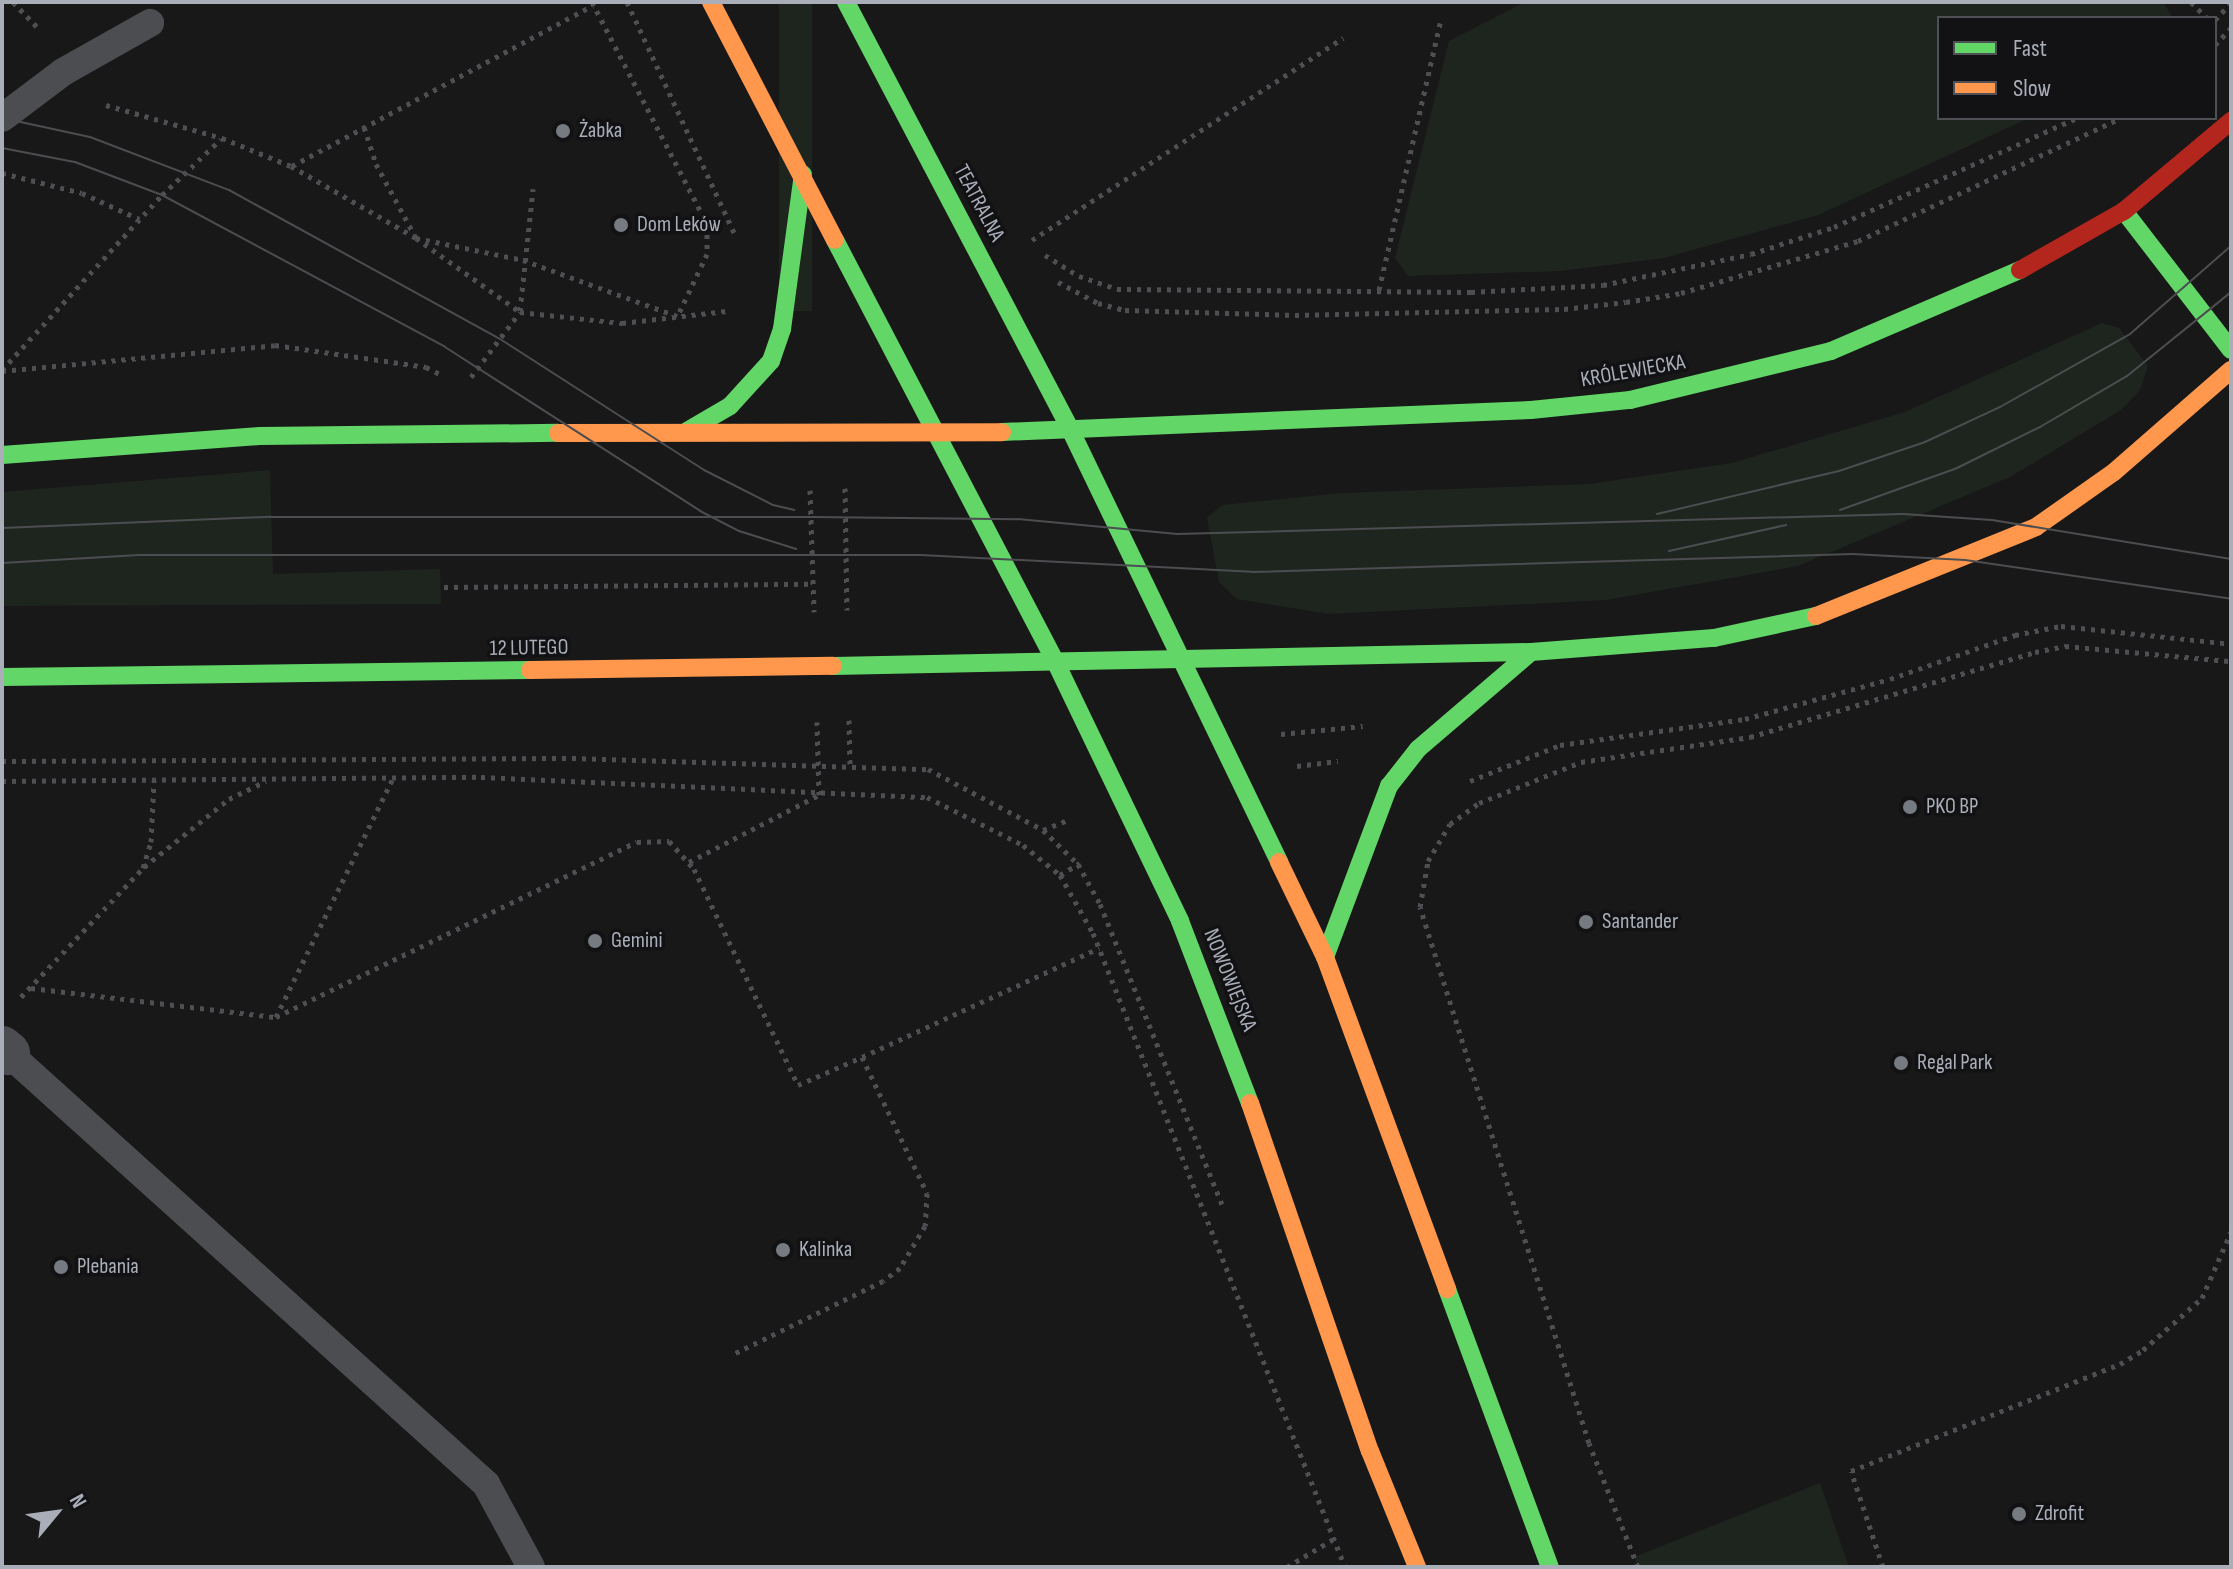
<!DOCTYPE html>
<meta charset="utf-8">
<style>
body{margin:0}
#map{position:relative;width:2233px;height:1569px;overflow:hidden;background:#181818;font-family:"Sofia Sans Condensed",sans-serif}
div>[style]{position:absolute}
.green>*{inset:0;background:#1e251f;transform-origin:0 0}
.path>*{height:5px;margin-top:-2.5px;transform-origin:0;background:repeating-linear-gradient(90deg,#4e4f53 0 4px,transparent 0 10px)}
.lane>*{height:28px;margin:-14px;padding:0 14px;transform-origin:14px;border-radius:14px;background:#4c4d51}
.street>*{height:44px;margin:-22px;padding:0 22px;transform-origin:22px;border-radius:22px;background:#4c4d51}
.fast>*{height:18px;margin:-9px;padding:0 9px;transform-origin:9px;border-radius:9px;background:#63d668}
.slow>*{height:18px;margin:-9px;padding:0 9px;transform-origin:9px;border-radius:9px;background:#ff974d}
.jam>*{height:18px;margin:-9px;padding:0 9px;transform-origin:9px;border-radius:9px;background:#b3261e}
.tram>*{height:2px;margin:-1px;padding:0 1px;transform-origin:1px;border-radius:1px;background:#4c4d50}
.dots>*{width:22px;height:22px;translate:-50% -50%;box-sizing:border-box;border:4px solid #121214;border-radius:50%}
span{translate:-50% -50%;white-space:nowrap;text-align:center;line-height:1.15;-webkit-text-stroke:7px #121214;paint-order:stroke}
.poi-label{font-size:22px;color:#a9aeb9}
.left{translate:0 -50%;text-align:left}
.street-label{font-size:22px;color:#a9aeb9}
.frame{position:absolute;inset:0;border:4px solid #a9aeb9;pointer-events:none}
.legend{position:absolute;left:1937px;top:16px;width:280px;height:104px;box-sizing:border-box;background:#121214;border:2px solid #4e5056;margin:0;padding:10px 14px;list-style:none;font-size:24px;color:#a9aeb9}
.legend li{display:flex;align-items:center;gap:16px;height:40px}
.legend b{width:40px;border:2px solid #4e5056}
.north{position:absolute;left:16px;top:1473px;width:80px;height:80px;-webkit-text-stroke:6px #121214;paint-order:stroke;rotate:61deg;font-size:22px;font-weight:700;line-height:32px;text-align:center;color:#a9aeb9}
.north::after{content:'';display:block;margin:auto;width:28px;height:36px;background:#a9aeb9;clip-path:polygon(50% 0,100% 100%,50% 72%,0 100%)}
</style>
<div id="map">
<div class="green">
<i style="left:779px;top:2px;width:33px;height:309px"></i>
<i style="clip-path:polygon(1525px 2px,2163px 2px,2173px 18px,1939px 18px,1939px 118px,2029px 118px,1818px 215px,1664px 258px,1560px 271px,1408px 276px,1395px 258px,1449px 41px)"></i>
<i style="clip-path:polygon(2102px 323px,2119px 328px,2148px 366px,2140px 390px,2121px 410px,2010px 477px,1798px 566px,1606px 600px,1329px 614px,1237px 599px,1219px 582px,1207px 518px,1222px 505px,1342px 493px,1589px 484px,1732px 463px,1905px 412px)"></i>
<i style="clip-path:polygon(270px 470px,273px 574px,440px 569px,441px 604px,2px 606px,2px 492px)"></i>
<i style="clip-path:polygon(1820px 1483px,1849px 1567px,1638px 1567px,1634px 1557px)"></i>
</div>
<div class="path">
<i style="left:13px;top:2px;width:40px;rotate:46deg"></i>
<i style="left:592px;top:2px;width:250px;rotate:62.6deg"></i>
<i style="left:707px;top:224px;width:30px;rotate:90deg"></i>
<i style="left:707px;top:254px;width:68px;rotate:115.4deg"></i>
<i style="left:627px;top:2px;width:255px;rotate:65.1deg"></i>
<i style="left:2191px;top:2px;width:23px;rotate:45deg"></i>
<i style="left:2215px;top:20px;width:23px;rotate:-47deg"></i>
<i style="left:2215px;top:45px;width:23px;rotate:-47deg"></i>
<i style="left:106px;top:105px;width:121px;rotate:15.9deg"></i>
<i style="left:222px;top:138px;width:74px;rotate:22.1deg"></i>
<i style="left:291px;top:166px;width:144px;rotate:29.9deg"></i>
<i style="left:416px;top:238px;width:128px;rotate:35.4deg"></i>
<i style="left:364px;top:127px;width:39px;rotate:72deg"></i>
<i style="left:376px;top:164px;width:84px;rotate:61.6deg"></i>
<i style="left:416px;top:238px;width:109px;rotate:11.6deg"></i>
<i style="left:523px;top:260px;width:164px;rotate:20deg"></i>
<i style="left:292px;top:166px;width:341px;rotate:-28.1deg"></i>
<i style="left:2px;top:173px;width:82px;rotate:14deg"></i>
<i style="left:82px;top:193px;width:63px;rotate:24.5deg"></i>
<i style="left:1032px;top:240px;width:371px;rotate:-33deg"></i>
<i style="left:1045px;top:255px;width:40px;rotate:32deg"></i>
<i style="left:1079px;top:276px;width:40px;rotate:18.9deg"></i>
<i style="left:1117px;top:289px;width:354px;rotate:0.5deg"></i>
<i style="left:1471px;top:292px;width:132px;rotate:-3deg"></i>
<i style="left:1603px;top:285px;width:151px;rotate:-11.8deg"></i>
<i style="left:1751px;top:254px;width:87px;rotate:-18deg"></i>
<i style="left:1834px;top:227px;width:265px;rotate:-24.2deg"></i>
<i style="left:1058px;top:282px;width:45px;rotate:27.7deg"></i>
<i style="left:1098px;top:303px;width:28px;rotate:15deg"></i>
<i style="left:1125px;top:310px;width:170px;rotate:1.7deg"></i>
<i style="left:1295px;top:315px;width:269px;rotate:-1.3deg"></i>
<i style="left:1564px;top:309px;width:62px;rotate:-6.4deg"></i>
<i style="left:1626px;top:302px;width:56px;rotate:-9.3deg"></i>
<i style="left:1681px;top:293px;width:184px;rotate:-16.4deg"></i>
<i style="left:1858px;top:241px;width:289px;rotate:-25.1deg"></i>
<i style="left:1379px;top:290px;width:274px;rotate:-77.1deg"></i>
<i style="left:520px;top:311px;width:123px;rotate:-83.9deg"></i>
<i style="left:2px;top:370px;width:237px;rotate:-47.6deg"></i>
<i style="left:162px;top:195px;width:81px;rotate:-43.5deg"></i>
<i style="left:2px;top:371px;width:274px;rotate:-5.4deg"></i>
<i style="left:275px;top:345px;width:153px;rotate:8.3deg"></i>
<i style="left:426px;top:367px;width:16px;rotate:27deg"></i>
<i style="left:471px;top:377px;width:81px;rotate:-53deg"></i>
<i style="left:520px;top:312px;width:103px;rotate:6.2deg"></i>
<i style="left:622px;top:323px;width:105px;rotate:-6.6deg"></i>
<i style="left:845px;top:488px;width:122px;rotate:89.1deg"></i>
<i style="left:810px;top:490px;width:122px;rotate:88.1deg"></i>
<i style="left:444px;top:587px;width:368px;rotate:-0.5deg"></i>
<i style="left:849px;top:720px;width:44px;rotate:88.7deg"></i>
<i style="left:1281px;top:734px;width:82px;rotate:-5.6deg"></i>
<i style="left:2px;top:761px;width:570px;rotate:-0.3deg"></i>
<i style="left:572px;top:758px;width:356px;rotate:1.8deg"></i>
<i style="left:928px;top:769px;width:130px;rotate:27.9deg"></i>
<i style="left:1043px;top:830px;width:49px;rotate:44.2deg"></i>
<i style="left:1078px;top:864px;width:46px;rotate:61.2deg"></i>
<i style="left:1100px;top:904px;width:325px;rotate:67.9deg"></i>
<i style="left:1297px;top:766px;width:41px;rotate:-7deg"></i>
<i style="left:2px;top:781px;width:479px;rotate:-0.5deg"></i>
<i style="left:481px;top:777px;width:446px;rotate:2.6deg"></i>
<i style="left:927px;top:797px;width:107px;rotate:26.6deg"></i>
<i style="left:1023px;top:845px;width:48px;rotate:39deg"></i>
<i style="left:1060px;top:875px;width:23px;rotate:-31deg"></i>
<i style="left:1470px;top:781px;width:97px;rotate:-21.8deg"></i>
<i style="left:1560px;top:745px;width:187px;rotate:-8deg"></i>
<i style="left:1745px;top:719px;width:150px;rotate:-15.4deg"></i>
<i style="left:1890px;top:679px;width:133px;rotate:-19.4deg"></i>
<i style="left:2015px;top:635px;width:47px;rotate:-11.1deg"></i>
<i style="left:2061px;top:626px;width:171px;rotate:6deg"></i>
<i style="left:1043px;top:830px;width:27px;rotate:-22deg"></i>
<i style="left:689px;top:862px;width:146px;rotate:-27.3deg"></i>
<i style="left:819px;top:795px;width:73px;rotate:-91.6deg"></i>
<i style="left:144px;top:867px;width:109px;rotate:-38.7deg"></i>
<i style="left:229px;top:799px;width:41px;rotate:-25.9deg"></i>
<i style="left:1060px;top:875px;width:67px;rotate:60.4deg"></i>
<i style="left:1093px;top:933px;width:682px;rotate:68.32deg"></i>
<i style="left:31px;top:988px;width:247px;rotate:6.8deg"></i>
<i style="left:276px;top:1017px;width:401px;rotate:-25.9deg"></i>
<i style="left:637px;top:842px;width:32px;rotate:-2deg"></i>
<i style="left:669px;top:841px;width:38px;rotate:48deg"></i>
<i style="left:694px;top:869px;width:240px;rotate:64.3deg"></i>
<i style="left:798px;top:1085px;width:70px;rotate:-23.6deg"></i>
<i style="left:862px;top:1057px;width:151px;rotate:64.5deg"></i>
<i style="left:927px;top:1193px;width:33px;rotate:93deg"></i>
<i style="left:925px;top:1226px;width:49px;rotate:120.8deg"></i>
<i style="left:900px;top:1268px;width:21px;rotate:143deg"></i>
<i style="left:883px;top:1281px;width:167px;rotate:154deg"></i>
<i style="left:21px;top:997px;width:178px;rotate:-46.6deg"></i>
<i style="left:143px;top:868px;width:27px;rotate:-73deg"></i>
<i style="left:151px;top:842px;width:62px;rotate:-87.2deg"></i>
<i style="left:276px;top:1017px;width:266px;rotate:-63.9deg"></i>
<i style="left:862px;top:1057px;width:261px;rotate:-24.7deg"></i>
<i style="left:1287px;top:1567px;width:56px;rotate:-31.1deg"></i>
<i style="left:1638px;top:1567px;width:133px;rotate:-111.6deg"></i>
<i style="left:1589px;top:1443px;width:562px;rotate:-107.5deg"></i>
<i style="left:1420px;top:907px;width:47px;rotate:-80.1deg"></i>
<i style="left:1428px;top:861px;width:43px;rotate:-59.3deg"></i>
<i style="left:1450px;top:824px;width:36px;rotate:-36deg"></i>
<i style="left:1479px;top:803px;width:110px;rotate:-21.9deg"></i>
<i style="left:1581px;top:762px;width:171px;rotate:-8.4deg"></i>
<i style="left:1750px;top:737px;width:297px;rotate:-16.6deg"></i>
<i style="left:2035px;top:652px;width:31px;rotate:-11deg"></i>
<i style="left:2065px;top:646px;width:167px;rotate:5.2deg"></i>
<i style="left:1883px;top:1567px;width:101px;rotate:-108.4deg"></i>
<i style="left:1851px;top:1471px;width:289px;rotate:-21.7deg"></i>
<i style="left:2120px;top:1364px;width:27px;rotate:-31deg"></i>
<i style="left:2143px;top:1350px;width:79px;rotate:-41.4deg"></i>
<i style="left:2202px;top:1298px;width:72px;rotate:-66.3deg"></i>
</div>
<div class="lane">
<i style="left:2px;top:118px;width:76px;rotate:-37deg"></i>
<i style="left:63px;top:72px;width:100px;rotate:-29.4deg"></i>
<i style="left:8px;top:1053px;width:644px;rotate:42.04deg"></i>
<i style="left:486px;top:1484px;width:94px;rotate:61.5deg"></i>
</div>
<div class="street">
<i style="left:2px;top:1048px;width:8px;rotate:40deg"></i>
</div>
<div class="fast">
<i style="left:846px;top:2px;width:480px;rotate:62.3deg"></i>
<i style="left:1069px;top:427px;width:483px;rotate:64.2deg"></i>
<i style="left:2124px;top:211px;width:175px;rotate:52.4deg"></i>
<i style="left:835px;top:240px;width:477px;rotate:62.4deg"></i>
<i style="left:1056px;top:663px;width:286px;rotate:64.3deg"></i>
<i style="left:1180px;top:921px;width:195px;rotate:69deg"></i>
<i style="left:687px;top:431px;width:50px;rotate:-30.2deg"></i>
<i style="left:730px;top:406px;width:61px;rotate:-47.7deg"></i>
<i style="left:771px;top:361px;width:34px;rotate:-71deg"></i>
<i style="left:782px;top:329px;width:156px;rotate:-82.3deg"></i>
<i style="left:1002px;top:432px;width:529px;rotate:-2.38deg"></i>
<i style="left:1531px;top:410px;width:100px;rotate:-5.8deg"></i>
<i style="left:1630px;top:400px;width:207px;rotate:-13.7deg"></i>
<i style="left:1831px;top:351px;width:206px;rotate:-23.2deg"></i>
<i style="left:2px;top:455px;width:258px;rotate:-4.2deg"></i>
<i style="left:259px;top:436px;width:299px;rotate:-0.6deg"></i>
<i style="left:833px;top:666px;width:698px;rotate:-1.15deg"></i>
<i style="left:1531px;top:652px;width:184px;rotate:-4.4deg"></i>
<i style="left:1714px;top:638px;width:104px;rotate:-12.2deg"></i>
<i style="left:2px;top:677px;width:528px;rotate:-0.76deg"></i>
<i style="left:1325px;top:957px;width:183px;rotate:-69.5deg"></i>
<i style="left:1389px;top:786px;width:47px;rotate:-51.9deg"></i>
<i style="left:1418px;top:749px;width:149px;rotate:-40.6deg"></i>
<i style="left:1447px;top:1289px;width:296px;rotate:69.7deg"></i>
</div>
<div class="slow">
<i style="left:711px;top:2px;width:268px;rotate:62.5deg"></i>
<i style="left:558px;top:433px;width:444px;rotate:-0.1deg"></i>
<i style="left:1816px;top:616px;width:237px;rotate:-22deg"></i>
<i style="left:2036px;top:527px;width:95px;rotate:-35.2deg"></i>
<i style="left:2114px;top:472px;width:155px;rotate:-41.1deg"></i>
<i style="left:530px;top:670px;width:303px;rotate:-0.8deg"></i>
<i style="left:1279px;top:862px;width:106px;rotate:64.2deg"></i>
<i style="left:1325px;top:957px;width:354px;rotate:69.8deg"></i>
<i style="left:1250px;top:1103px;width:368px;rotate:71deg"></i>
<i style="left:1370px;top:1451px;width:125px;rotate:67.9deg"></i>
</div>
<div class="jam">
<i style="left:2020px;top:270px;width:120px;rotate:-29.6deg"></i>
<i style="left:2124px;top:211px;width:140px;rotate:-40.1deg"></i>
</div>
<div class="tram">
<i style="left:2px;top:118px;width:90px;rotate:12.2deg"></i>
<i style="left:90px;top:137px;width:149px;rotate:20.9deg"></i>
<i style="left:229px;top:190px;width:309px;rotate:28.8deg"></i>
<i style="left:500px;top:339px;width:242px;rotate:32.7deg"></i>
<i style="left:704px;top:470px;width:77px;rotate:26.9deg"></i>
<i style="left:773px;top:505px;width:22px;rotate:13deg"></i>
<i style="left:2px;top:148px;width:74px;rotate:10.9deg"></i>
<i style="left:75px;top:162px;width:93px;rotate:20.8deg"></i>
<i style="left:162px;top:195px;width:321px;rotate:28.2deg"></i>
<i style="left:445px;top:347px;width:303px;rotate:32.7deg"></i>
<i style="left:700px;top:511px;width:44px;rotate:27.1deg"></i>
<i style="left:739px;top:531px;width:60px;rotate:17.5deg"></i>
<i style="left:1840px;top:510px;width:124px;rotate:-19.7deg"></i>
<i style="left:1957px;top:468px;width:93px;rotate:-26.3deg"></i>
<i style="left:2040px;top:427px;width:101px;rotate:-30.4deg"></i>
<i style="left:2127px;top:376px;width:134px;rotate:-38.9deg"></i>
<i style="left:1657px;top:514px;width:187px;rotate:-13.3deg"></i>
<i style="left:1839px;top:471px;width:91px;rotate:-18.6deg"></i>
<i style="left:1925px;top:442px;width:83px;rotate:-25deg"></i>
<i style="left:2000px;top:407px;width:149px;rotate:-29.3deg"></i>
<i style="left:2130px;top:334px;width:134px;rotate:-41.1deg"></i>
<i style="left:2px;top:528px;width:268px;rotate:-2.4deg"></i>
<i style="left:270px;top:517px;width:542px"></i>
<i style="left:812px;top:517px;width:206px;rotate:0.6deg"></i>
<i style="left:1018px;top:519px;width:160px;rotate:5.4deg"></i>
<i style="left:1177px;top:534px;width:726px;rotate:-1.58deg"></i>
<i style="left:1903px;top:514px;width:89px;rotate:3.9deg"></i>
<i style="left:1992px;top:520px;width:242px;rotate:9.3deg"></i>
<i style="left:1669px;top:551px;width:120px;rotate:-12.5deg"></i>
<i style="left:2px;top:563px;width:137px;rotate:-3.3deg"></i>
<i style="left:139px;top:555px;width:782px"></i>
<i style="left:921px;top:555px;width:331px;rotate:2.9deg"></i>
<i style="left:1252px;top:572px;width:601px;rotate:-1.72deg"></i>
<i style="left:1853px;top:554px;width:112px;rotate:3.1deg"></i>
<i style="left:1965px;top:560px;width:269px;rotate:8.3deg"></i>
</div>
<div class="dots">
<i style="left:563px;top:131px;background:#767a81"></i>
<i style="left:621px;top:225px;background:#767a81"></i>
<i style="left:1910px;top:807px;background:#767a81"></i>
<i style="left:1586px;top:922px;background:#767a81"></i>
<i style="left:595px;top:941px;background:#767a81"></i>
<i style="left:1901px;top:1063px;background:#767a81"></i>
<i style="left:783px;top:1250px;background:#767a81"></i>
<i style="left:61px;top:1267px;background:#767a81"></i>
<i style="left:2019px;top:1514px;background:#767a81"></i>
</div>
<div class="poi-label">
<span class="left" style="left:579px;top:131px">Żabka</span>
<span class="left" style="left:637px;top:225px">Dom Leków</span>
<span class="left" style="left:1926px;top:807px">PKO BP</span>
<span class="left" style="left:1602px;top:922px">Santander</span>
<span class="left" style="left:611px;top:941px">Gemini</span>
<span class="left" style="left:1917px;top:1063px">Regal Park</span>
<span class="left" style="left:799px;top:1250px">Kalinka</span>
<span class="left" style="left:77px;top:1267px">Plebania</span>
<span class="left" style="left:2035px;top:1514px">Zdrofit</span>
</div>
<div class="street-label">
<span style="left:979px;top:203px;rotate:62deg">TEATRALNA</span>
<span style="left:1633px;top:371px;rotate:-10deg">KRÓLEWIECKA</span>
<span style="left:529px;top:648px;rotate:-1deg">12 LUTEGO</span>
<span style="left:1230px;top:980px;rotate:68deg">NOWOWIEJSKA</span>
</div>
<div class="frame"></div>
<ul class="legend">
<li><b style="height:10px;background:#63d668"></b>Fast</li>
<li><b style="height:10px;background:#ff974d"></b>Slow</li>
</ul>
<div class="north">N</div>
</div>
